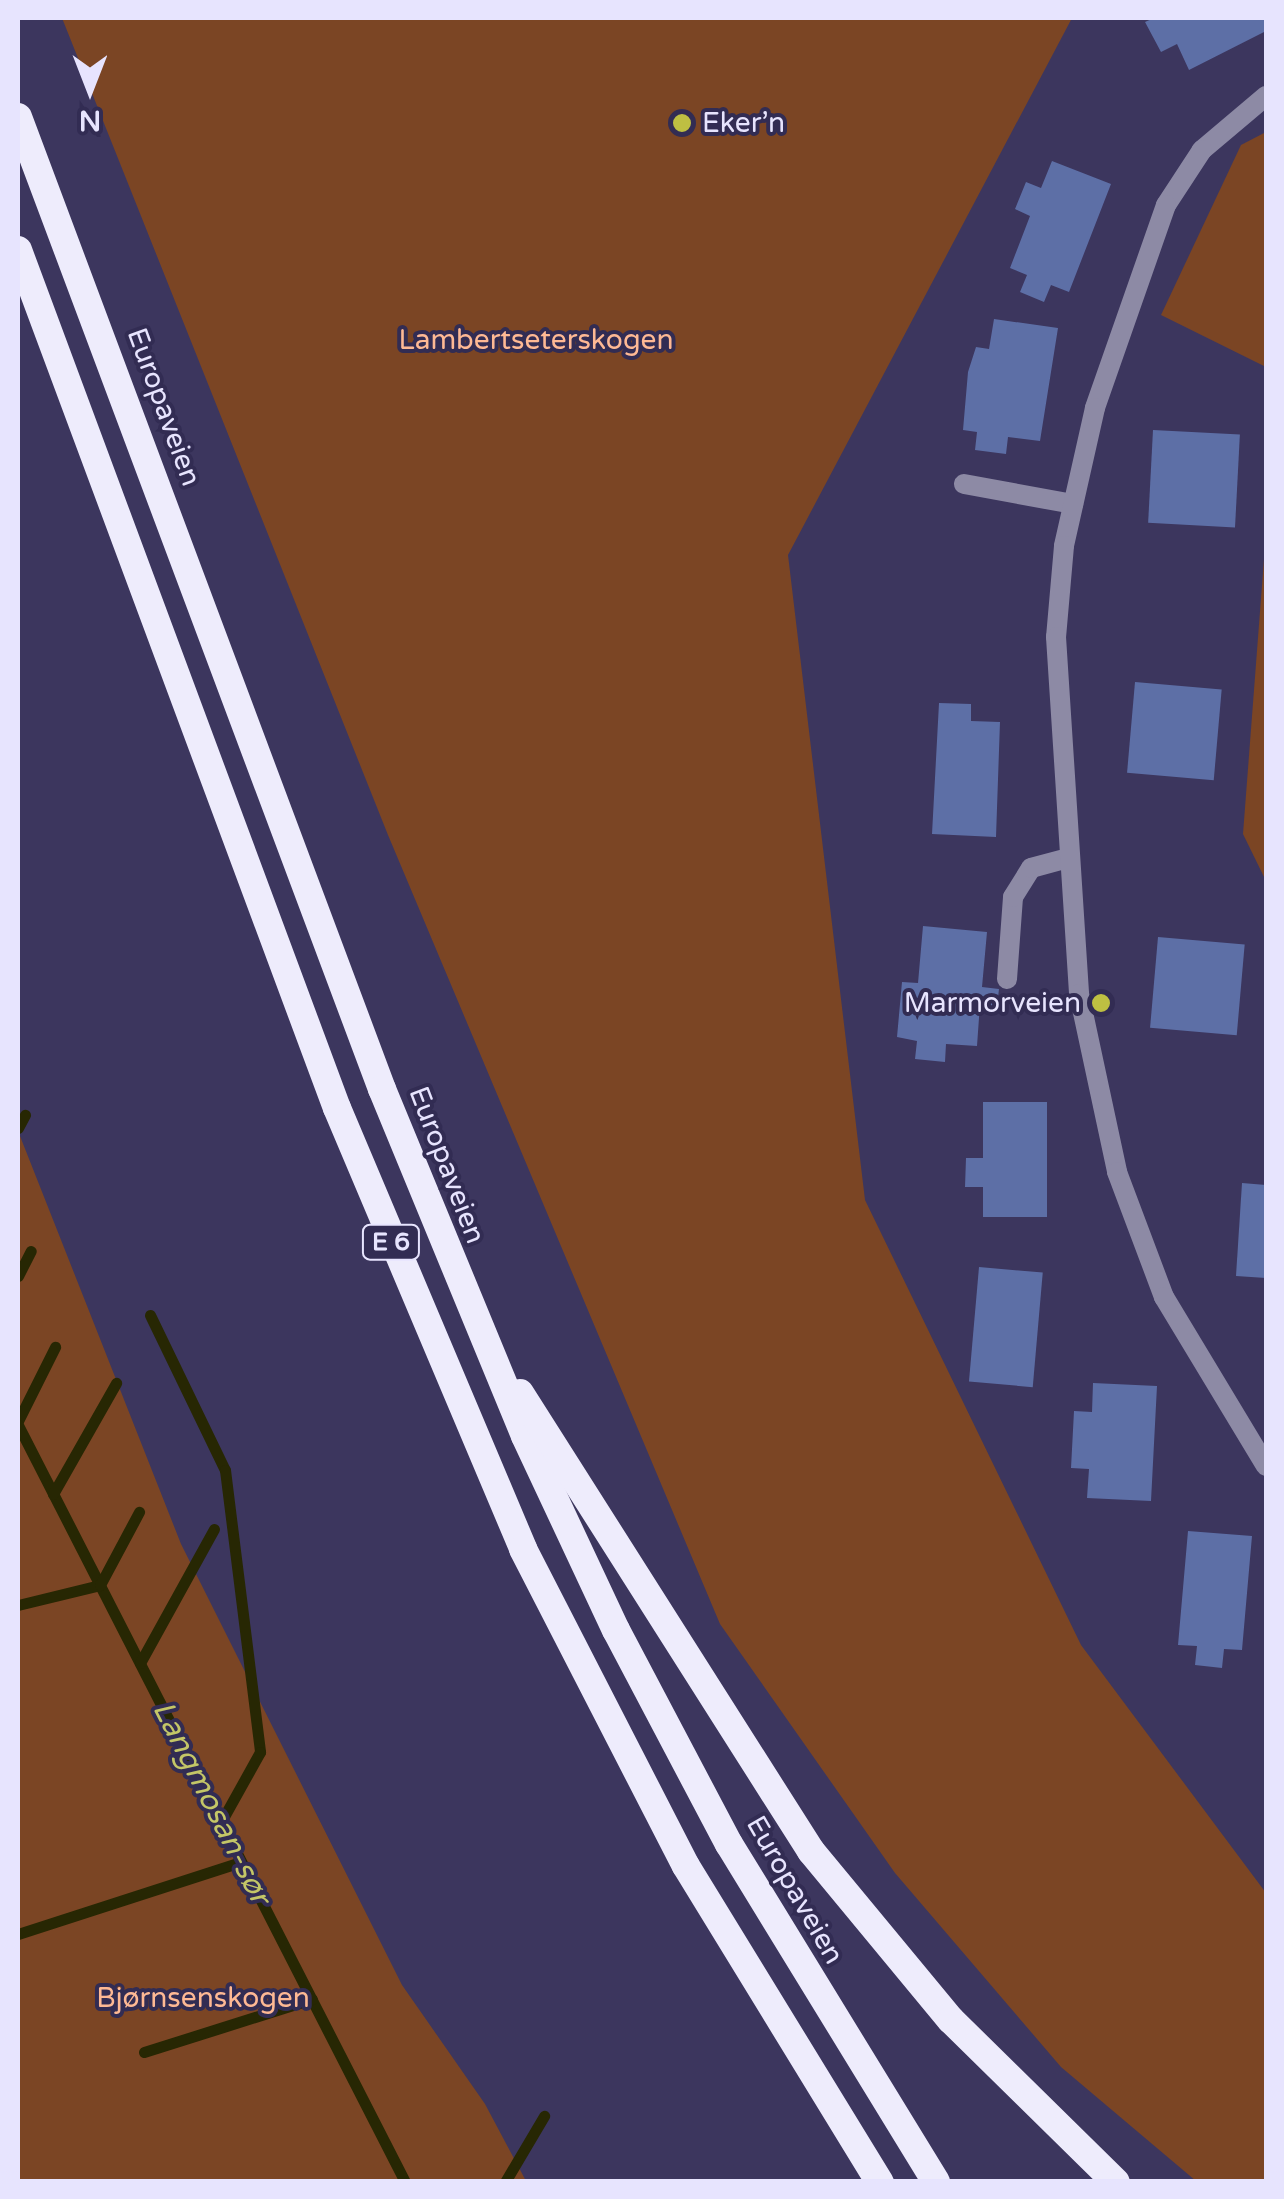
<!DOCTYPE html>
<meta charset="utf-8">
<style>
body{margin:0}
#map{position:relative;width:1284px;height:2199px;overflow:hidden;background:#3c365e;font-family:"Varela Round",sans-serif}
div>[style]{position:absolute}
.green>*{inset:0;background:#7b4524}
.stream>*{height:11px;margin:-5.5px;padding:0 5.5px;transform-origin:5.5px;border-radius:5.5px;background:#272703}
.building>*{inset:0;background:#5d6fa6;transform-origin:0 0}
.service>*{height:20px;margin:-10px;padding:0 10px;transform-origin:10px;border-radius:10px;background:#8d8aa5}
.minor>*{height:20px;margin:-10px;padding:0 10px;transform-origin:10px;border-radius:10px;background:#8d8aa5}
.trunk>*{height:28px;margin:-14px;padding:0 14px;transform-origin:14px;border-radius:14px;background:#eeecfc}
.dots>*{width:28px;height:28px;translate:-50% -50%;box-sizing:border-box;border:5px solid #322c53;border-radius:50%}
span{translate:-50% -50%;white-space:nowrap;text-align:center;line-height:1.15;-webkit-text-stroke:8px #322c53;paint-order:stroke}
.shield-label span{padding:2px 8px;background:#322c53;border:2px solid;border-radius:8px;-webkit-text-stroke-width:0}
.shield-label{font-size:25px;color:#e7e4fe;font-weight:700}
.poi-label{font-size:28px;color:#e7e4fe}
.left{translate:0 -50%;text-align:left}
.right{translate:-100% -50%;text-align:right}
.park-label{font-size:28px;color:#feb994}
.street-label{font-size:28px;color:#e7e4fe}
.water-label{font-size:30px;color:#c4c667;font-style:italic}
.frame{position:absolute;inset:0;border:20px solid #e7e4fe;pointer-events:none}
.north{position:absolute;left:40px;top:40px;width:100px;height:100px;-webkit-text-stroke:8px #322c53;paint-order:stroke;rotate:180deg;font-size:28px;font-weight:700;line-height:40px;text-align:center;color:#e7e4fe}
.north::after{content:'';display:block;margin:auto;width:35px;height:45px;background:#e7e4fe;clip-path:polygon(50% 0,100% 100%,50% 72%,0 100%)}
</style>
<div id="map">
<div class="green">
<i style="clip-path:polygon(62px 18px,1072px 18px,788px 555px,865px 1200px,1081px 1645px,1266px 1893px,1266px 2181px,1196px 2181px,1061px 2067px,895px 1873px,720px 1624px,388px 835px)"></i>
<i style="clip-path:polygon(1266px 132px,1266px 367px,1161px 315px,1241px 145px)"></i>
<i style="clip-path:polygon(1266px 533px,1266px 881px,1243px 834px)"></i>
<i style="clip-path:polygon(18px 1131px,181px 1544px,402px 1985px,485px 2104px,526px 2181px,18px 2181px)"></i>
</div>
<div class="stream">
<i style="left:18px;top:1128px;width:15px;rotate:-62deg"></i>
<i style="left:18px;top:1276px;width:28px;rotate:-63deg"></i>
<i style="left:150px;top:1315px;width:172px;rotate:64.2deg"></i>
<i style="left:225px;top:1470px;width:284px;rotate:82.9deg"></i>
<i style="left:260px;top:1752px;width:80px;rotate:119.1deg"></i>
<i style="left:18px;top:1421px;width:83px;rotate:-63.4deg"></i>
<i style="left:18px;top:1425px;width:850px;rotate:62.92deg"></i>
<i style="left:53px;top:1494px;width:128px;rotate:-60.4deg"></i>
<i style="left:18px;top:1605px;width:84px;rotate:-13.7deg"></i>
<i style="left:100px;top:1585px;width:83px;rotate:-61.9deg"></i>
<i style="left:140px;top:1663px;width:153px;rotate:-61.1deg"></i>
<i style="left:18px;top:1934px;width:234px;rotate:-17.9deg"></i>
<i style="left:144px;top:2052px;width:176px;rotate:-17.5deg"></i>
<i style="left:505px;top:2182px;width:77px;rotate:-59.4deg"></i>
</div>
<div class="building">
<i style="clip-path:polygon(1154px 18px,1266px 18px,1266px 31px,1189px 70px,1177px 44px,1161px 52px,1145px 22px)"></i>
<i style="clip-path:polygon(1052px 161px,1111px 184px,1069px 292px,1051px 285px,1044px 302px,1020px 292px,1027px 275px,1010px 268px,1030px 216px,1015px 209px,1026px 182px,1041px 188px)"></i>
<i style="clip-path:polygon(994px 319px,1058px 328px,1040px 441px,1008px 437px,1006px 454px,975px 450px,977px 432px,963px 430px,968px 372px,976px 347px,989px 349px)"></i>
<i style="left:1153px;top:430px;width:87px;height:93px;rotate:3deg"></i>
<i style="left:1135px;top:682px;width:87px;height:91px;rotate:5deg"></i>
<i style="clip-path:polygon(939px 703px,971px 704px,971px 721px,1000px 722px,996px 837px,932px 834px)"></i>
<i style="clip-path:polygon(923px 926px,987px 932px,982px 987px,999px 989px,997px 1006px,980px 1004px,977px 1046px,946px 1044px,945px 1062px,915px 1059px,917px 1041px,897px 1037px,902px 982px,918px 983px)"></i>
<i style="left:1158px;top:937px;width:87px;height:91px;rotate:5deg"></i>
<i style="clip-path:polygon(983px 1102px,1047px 1102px,1047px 1217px,983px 1217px,983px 1187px,965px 1187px,966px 1158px,983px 1158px)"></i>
<i style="clip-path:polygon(1242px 1183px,1266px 1185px,1266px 1278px,1236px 1276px)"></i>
<i style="left:979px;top:1267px;width:64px;height:115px;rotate:5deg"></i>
<i style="clip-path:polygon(1093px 1383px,1157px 1386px,1151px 1501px,1087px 1498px,1089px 1469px,1071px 1468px,1074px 1411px,1092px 1412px)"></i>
<i style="clip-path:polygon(1188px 1531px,1252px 1536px,1242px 1650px,1224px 1649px,1222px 1668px,1195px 1665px,1197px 1646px,1178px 1645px)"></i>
</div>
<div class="service">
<i style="left:964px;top:484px;width:111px;rotate:10.4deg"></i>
<i style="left:1007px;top:979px;width:82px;rotate:-85.8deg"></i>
<i style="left:1013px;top:897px;width:34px;rotate:-58deg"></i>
<i style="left:1031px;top:868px;width:38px;rotate:-15deg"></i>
</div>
<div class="minor">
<i style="left:1266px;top:96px;width:84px;rotate:139.8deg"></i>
<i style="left:1202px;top:150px;width:66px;rotate:123.2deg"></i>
<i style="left:1166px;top:205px;width:215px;rotate:109.3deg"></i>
<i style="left:1095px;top:408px;width:141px;rotate:102.7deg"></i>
<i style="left:1064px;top:546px;width:91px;rotate:95deg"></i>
<i style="left:1056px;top:637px;width:358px;rotate:86.3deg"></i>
<i style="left:1079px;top:994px;width:182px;rotate:77.9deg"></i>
<i style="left:1117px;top:1172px;width:134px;rotate:69.4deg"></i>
<i style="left:1164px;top:1297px;width:197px;rotate:58.9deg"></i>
</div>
<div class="trunk">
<i style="left:18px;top:117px;width:1038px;rotate:69.47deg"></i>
<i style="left:382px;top:1089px;width:375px;rotate:67.6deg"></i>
<i style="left:525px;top:1436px;width:214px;rotate:64.9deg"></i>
<i style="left:616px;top:1630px;width:242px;rotate:62.2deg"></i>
<i style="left:729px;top:1844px;width:396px;rotate:58.5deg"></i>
<i style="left:18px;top:250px;width:915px;rotate:69.61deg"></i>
<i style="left:337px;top:1108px;width:479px;rotate:67.1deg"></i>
<i style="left:523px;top:1549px;width:356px;rotate:62.8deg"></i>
<i style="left:686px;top:1866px;width:371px;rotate:58.5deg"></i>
<i style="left:520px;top:1393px;width:543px;rotate:57.57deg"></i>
<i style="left:811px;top:1851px;width:219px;rotate:50.4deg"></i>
<i style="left:951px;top:2020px;width:231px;rotate:44.5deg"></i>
</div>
<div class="dots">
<i style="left:682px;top:123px;background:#bebf42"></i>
<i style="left:1101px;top:1003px;background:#bebf42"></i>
</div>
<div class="shield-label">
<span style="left:391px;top:1242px">E 6</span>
</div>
<div class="poi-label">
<span class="left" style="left:702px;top:123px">Eker’n</span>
<span class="right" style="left:1081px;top:1003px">Marmorveien</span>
</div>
<div class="park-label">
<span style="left:536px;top:340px">Lambertseterskogen</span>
<span style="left:203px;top:1998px">Bjørnsenskogen</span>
</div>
<div class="street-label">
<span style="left:164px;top:407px;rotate:70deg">Europaveien</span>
<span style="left:447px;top:1165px;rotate:69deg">Europaveien</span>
<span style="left:795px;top:1890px;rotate:60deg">Europaveien</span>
</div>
<div class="water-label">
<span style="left:211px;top:1803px;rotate:63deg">Langmosan-sør</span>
</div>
<div class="frame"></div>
<div class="north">N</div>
</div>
